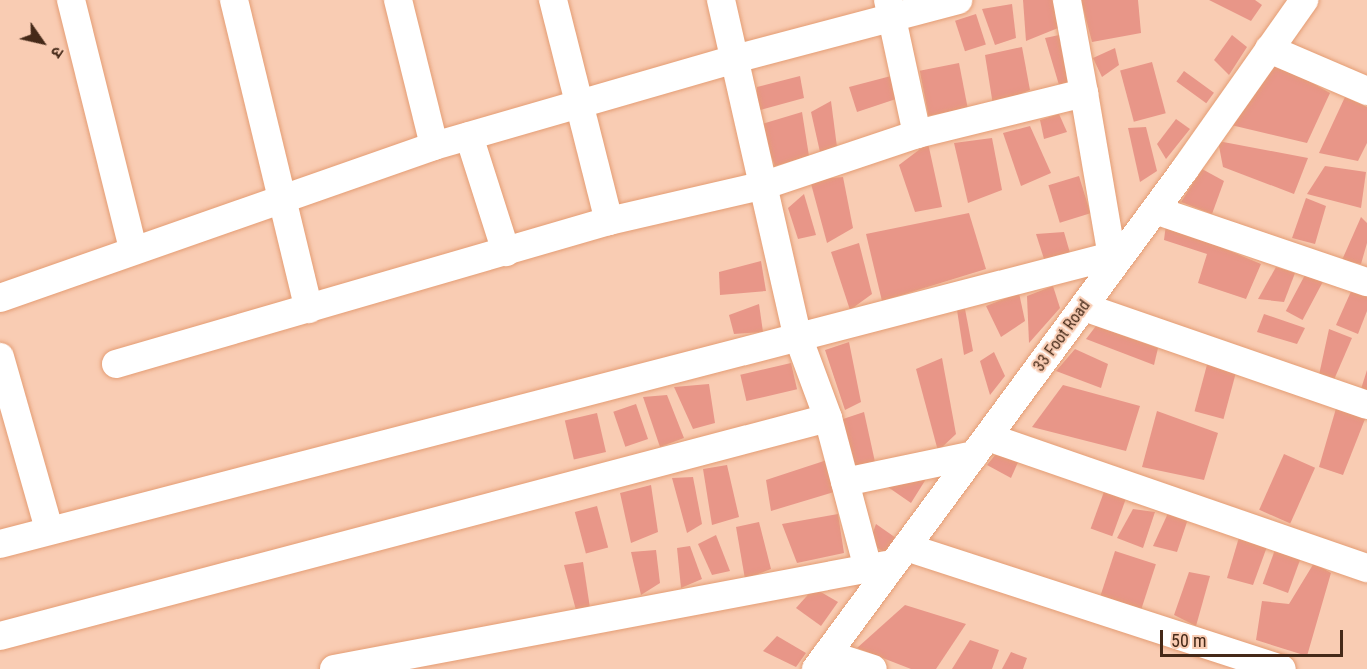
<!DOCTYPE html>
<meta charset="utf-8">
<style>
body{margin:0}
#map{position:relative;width:1367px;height:669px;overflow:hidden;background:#f9ccb3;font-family:"Roboto Condensed","Noto Sans Devanagari",sans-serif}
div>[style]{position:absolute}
.building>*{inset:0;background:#e89688;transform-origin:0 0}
.roads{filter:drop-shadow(0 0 2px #e49d74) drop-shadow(0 0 2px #e49d74)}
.street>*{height:28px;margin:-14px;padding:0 14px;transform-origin:14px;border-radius:14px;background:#fff}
span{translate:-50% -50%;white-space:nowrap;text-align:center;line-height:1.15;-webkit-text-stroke:4.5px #f9ccb3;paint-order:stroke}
.street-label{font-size:16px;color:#452918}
.north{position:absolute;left:12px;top:12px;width:60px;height:60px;-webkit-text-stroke:4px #f9ccb3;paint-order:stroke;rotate:124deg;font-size:16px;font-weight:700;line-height:24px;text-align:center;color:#452918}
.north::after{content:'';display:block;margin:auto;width:21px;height:27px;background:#452918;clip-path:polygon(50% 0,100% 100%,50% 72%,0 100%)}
.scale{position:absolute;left:1160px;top:630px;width:183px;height:27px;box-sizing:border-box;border:3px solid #452918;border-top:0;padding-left:8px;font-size:18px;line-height:21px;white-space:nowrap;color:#452918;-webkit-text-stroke:4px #f9ccb3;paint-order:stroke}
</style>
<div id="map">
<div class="building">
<i style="clip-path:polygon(1023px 0,1058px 0,1063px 26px,1026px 41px)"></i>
<i style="clip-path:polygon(1081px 0,1138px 0,1141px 33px,1092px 42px)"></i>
<i style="clip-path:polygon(1209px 0,1255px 0,1262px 5px,1251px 21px)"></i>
<i style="clip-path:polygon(1012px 4px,1016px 38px,995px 45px,982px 9px)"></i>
<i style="left:976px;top:14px;width:32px;height:22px;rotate:72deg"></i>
<i style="clip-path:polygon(1064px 34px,1074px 80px,1059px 85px,1045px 38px)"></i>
<i style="clip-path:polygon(1232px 35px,1247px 47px,1229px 75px,1214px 60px)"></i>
<i style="clip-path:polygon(1022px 47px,1030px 90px,993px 105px,985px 55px)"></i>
<i style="clip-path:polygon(1115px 48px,1119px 65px,1102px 77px,1093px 58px)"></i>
<i style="left:1152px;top:62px;width:53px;height:33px;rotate:75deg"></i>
<i style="left:959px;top:63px;width:46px;height:40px;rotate:79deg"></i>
<i style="clip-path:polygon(1277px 63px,1330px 93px,1307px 143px,1231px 125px)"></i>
<i style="left:1184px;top:71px;width:37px;height:13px;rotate:36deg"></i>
<i style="clip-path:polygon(800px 76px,804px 98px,757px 111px,757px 87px)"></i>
<i style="clip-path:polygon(891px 76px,896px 99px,857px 112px,849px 87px)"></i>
<i style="clip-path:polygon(1345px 97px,1367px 107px,1367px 143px,1358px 161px,1319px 153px)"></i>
<i style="clip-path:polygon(831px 101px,837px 147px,820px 152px,811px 112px)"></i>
<i style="clip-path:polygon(802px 112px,809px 156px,775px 166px,759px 125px)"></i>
<i style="clip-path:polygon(1059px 114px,1067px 132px,1044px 139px,1040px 120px)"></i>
<i style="clip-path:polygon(1176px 119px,1190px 129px,1166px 159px,1157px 144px)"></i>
<i style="clip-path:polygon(1030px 126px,1051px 173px,1021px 186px,1003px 133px)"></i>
<i style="clip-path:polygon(1146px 127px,1157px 171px,1140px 182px,1128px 128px)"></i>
<i style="clip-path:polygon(992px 138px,1002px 190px,968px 203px,954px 143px)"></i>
<i style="clip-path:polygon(1218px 141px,1308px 158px,1294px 194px,1223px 167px)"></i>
<i style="clip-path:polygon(928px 143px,942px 207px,915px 212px,899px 165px)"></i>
<i style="clip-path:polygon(1325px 166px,1366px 172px,1361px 208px,1307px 194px)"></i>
<i style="clip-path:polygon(1202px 169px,1224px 181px,1212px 214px,1181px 202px)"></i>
<i style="left:1079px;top:176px;width:39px;height:32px;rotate:73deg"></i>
<i style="clip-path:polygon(843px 177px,853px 228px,827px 243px,810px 180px)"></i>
<i style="clip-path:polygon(804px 194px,816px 235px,798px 239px,788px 208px)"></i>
<i style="clip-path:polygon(1306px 198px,1326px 206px,1315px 244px,1292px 238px)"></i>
<i style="clip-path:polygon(969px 213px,986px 269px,882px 301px,866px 234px)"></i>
<i style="clip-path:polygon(1361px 217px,1367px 223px,1367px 243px,1361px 264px,1342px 260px)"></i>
<i style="clip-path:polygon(1166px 224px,1261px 264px,1246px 299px,1198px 283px,1207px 254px,1164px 240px)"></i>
<i style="clip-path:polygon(1064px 232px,1070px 253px,1045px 262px,1036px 234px)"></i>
<i style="clip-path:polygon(859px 243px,872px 294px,850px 310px,831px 252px)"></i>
<i style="clip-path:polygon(761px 261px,766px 291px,720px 295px,719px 272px)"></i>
<i style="clip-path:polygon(1276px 267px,1295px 273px,1284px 302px,1258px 299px)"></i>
<i style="left:1306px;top:273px;width:19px;height:43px;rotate:28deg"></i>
<i style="clip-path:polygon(1053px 286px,1060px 308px,1029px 343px,1027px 296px)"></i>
<i style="clip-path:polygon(1353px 287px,1367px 292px,1367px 311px,1358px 334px,1336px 325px)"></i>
<i style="clip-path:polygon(1019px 293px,1025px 321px,1001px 337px,986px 306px)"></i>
<i style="clip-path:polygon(759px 304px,763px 332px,734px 334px,729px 315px)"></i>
<i style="clip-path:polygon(965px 309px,973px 351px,964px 355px,957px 310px)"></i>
<i style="clip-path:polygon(1264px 314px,1305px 328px,1297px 344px,1257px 332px)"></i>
<i style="clip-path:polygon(1096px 326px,1158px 348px,1154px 365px,1086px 339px)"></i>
<i style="clip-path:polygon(1329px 329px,1352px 338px,1333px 382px,1319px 375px)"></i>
<i style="clip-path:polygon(849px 342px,861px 402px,845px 410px,825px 350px)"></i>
<i style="clip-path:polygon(1075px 349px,1108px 364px,1101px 388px,1056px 371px)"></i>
<i style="clip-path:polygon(994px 352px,1005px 376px,990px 395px,980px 361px)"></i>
<i style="clip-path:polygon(942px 358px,956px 434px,938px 451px,916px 369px)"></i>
<i style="left:1208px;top:361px;width:30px;height:52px;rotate:15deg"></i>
<i style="left:791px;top:363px;width:27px;height:52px;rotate:77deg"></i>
<i style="clip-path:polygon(1367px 370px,1367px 392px,1361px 389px)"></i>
<i style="clip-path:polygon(709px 384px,715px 423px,693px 429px,674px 387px)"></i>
<i style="clip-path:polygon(1063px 385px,1140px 406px,1126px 451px,1032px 427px)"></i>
<i style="clip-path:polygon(667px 395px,684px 438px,660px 447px,643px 397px)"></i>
<i style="left:636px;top:404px;width:37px;height:24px;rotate:71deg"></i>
<i style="clip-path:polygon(1337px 405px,1367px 414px,1343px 475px,1319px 467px)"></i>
<i style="clip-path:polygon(1157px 411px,1218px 433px,1204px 480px,1142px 467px)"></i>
<i style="clip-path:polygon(864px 412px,875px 462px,852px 467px,837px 421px)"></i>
<i style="left:597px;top:413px;width:40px;height:33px;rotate:77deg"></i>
<i style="clip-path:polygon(1000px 449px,1019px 460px,1011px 478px,987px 465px)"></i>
<i style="left:1284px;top:454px;width:34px;height:61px;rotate:24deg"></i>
<i style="clip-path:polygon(827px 460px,834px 492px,771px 511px,766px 480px)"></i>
<i style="clip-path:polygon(727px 465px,739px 517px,712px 525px,703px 469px)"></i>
<i style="clip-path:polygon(693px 477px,702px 524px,687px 533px,672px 478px)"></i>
<i style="clip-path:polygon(926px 479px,911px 503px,885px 485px)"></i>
<i style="clip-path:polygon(651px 485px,658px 532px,631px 543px,620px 493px)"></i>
<i style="left:1105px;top:489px;width:23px;height:42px;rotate:20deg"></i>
<i style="left:597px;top:506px;width:43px;height:23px;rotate:75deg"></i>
<i style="clip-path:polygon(1133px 509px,1155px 512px,1143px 548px,1117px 538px)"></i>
<i style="clip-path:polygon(1169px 511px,1188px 519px,1177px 552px,1153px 546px)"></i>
<i style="clip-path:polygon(838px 514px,844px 553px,797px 563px,782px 524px)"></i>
<i style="clip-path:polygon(759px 522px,771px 569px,745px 579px,736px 527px)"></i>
<i style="clip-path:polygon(876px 524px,896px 538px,884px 552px,869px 543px)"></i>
<i style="clip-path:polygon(1240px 534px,1268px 544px,1253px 585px,1227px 578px)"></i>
<i style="clip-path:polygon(716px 535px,730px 571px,712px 575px,698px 544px)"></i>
<i style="clip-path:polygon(690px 546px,702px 579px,681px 588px,677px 548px)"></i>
<i style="left:1276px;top:547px;width:27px;height:39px;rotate:20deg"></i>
<i style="clip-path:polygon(656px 550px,660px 583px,641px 595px,631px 552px)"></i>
<i style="left:1115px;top:551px;width:43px;height:61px;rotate:18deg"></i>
<i style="clip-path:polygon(583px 562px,590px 608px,577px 614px,564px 565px)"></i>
<i style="clip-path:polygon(1314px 563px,1331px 573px,1307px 656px,1256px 640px,1262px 601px,1289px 604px)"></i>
<i style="clip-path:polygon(1189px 572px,1210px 576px,1196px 626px,1174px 615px)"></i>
<i style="clip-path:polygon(814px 588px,838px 602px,821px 626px,796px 608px)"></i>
<i style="clip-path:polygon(905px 605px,966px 624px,936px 669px,911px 669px,857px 648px)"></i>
<i style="clip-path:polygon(777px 636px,806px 653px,796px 667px,763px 651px)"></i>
<i style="clip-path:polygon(970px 640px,999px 650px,992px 669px,952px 669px)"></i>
<i style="clip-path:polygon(1011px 652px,1027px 658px,1023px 669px,1002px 669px)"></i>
</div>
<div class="roads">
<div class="street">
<i style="left:71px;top:0;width:257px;rotate:76deg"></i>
<i style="left:234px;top:0;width:318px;rotate:76.4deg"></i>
<i style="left:398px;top:0;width:150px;rotate:76.1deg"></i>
<i style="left:434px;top:146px;width:313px;rotate:-16.1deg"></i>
<i style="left:735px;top:59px;width:231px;rotate:-14.8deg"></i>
<i style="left:553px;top:0;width:228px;rotate:75.8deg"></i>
<i style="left:721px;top:0;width:343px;rotate:77.2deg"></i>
<i style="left:797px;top:334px;width:90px;rotate:69.7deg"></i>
<i style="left:828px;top:418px;width:155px;rotate:75.1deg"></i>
<i style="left:1269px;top:49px;width:107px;rotate:23.2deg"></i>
<i style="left:1084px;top:93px;width:165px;rotate:80.3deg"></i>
<i style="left:917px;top:134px;width:172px;rotate:-13.8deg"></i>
<i style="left:1084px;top:93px;width:95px;rotate:-100.4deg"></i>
<i style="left:469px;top:136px;width:122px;rotate:72.3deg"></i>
<i style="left:1155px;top:210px;width:224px;rotate:18.8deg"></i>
<i style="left:0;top:298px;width:460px;rotate:-19.3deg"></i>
<i style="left:1084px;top:307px;width:299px;rotate:19.1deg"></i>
<i style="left:0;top:357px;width:179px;rotate:74.1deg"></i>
<i style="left:116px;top:364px;width:513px;rotate:-16.18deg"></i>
<i style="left:609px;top:221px;width:160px;rotate:-13deg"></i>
<i style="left:765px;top:185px;width:160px;rotate:-18.5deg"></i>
<i style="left:917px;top:134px;width:137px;rotate:-102.2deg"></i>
<i style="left:988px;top:437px;width:401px;rotate:19.1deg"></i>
<i style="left:845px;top:482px;width:132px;rotate:-11.8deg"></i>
<i style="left:0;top:544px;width:1160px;rotate:-14.53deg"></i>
<i style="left:906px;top:547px;width:395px;rotate:18deg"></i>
<i style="left:0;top:636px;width:856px;rotate:-14.75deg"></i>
<i style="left:827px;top:654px;width:48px;rotate:18.1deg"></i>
<i style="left:334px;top:669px;width:562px;rotate:-10.67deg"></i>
<i style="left:816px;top:669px;width:621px;rotate:-53.57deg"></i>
<i style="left:1185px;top:169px;width:207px;rotate:-54.8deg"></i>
</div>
</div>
<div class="street-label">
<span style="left:1062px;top:336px;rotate:-54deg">33 Foot Road</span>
</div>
<div class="north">उ</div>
<div class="scale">50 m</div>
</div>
